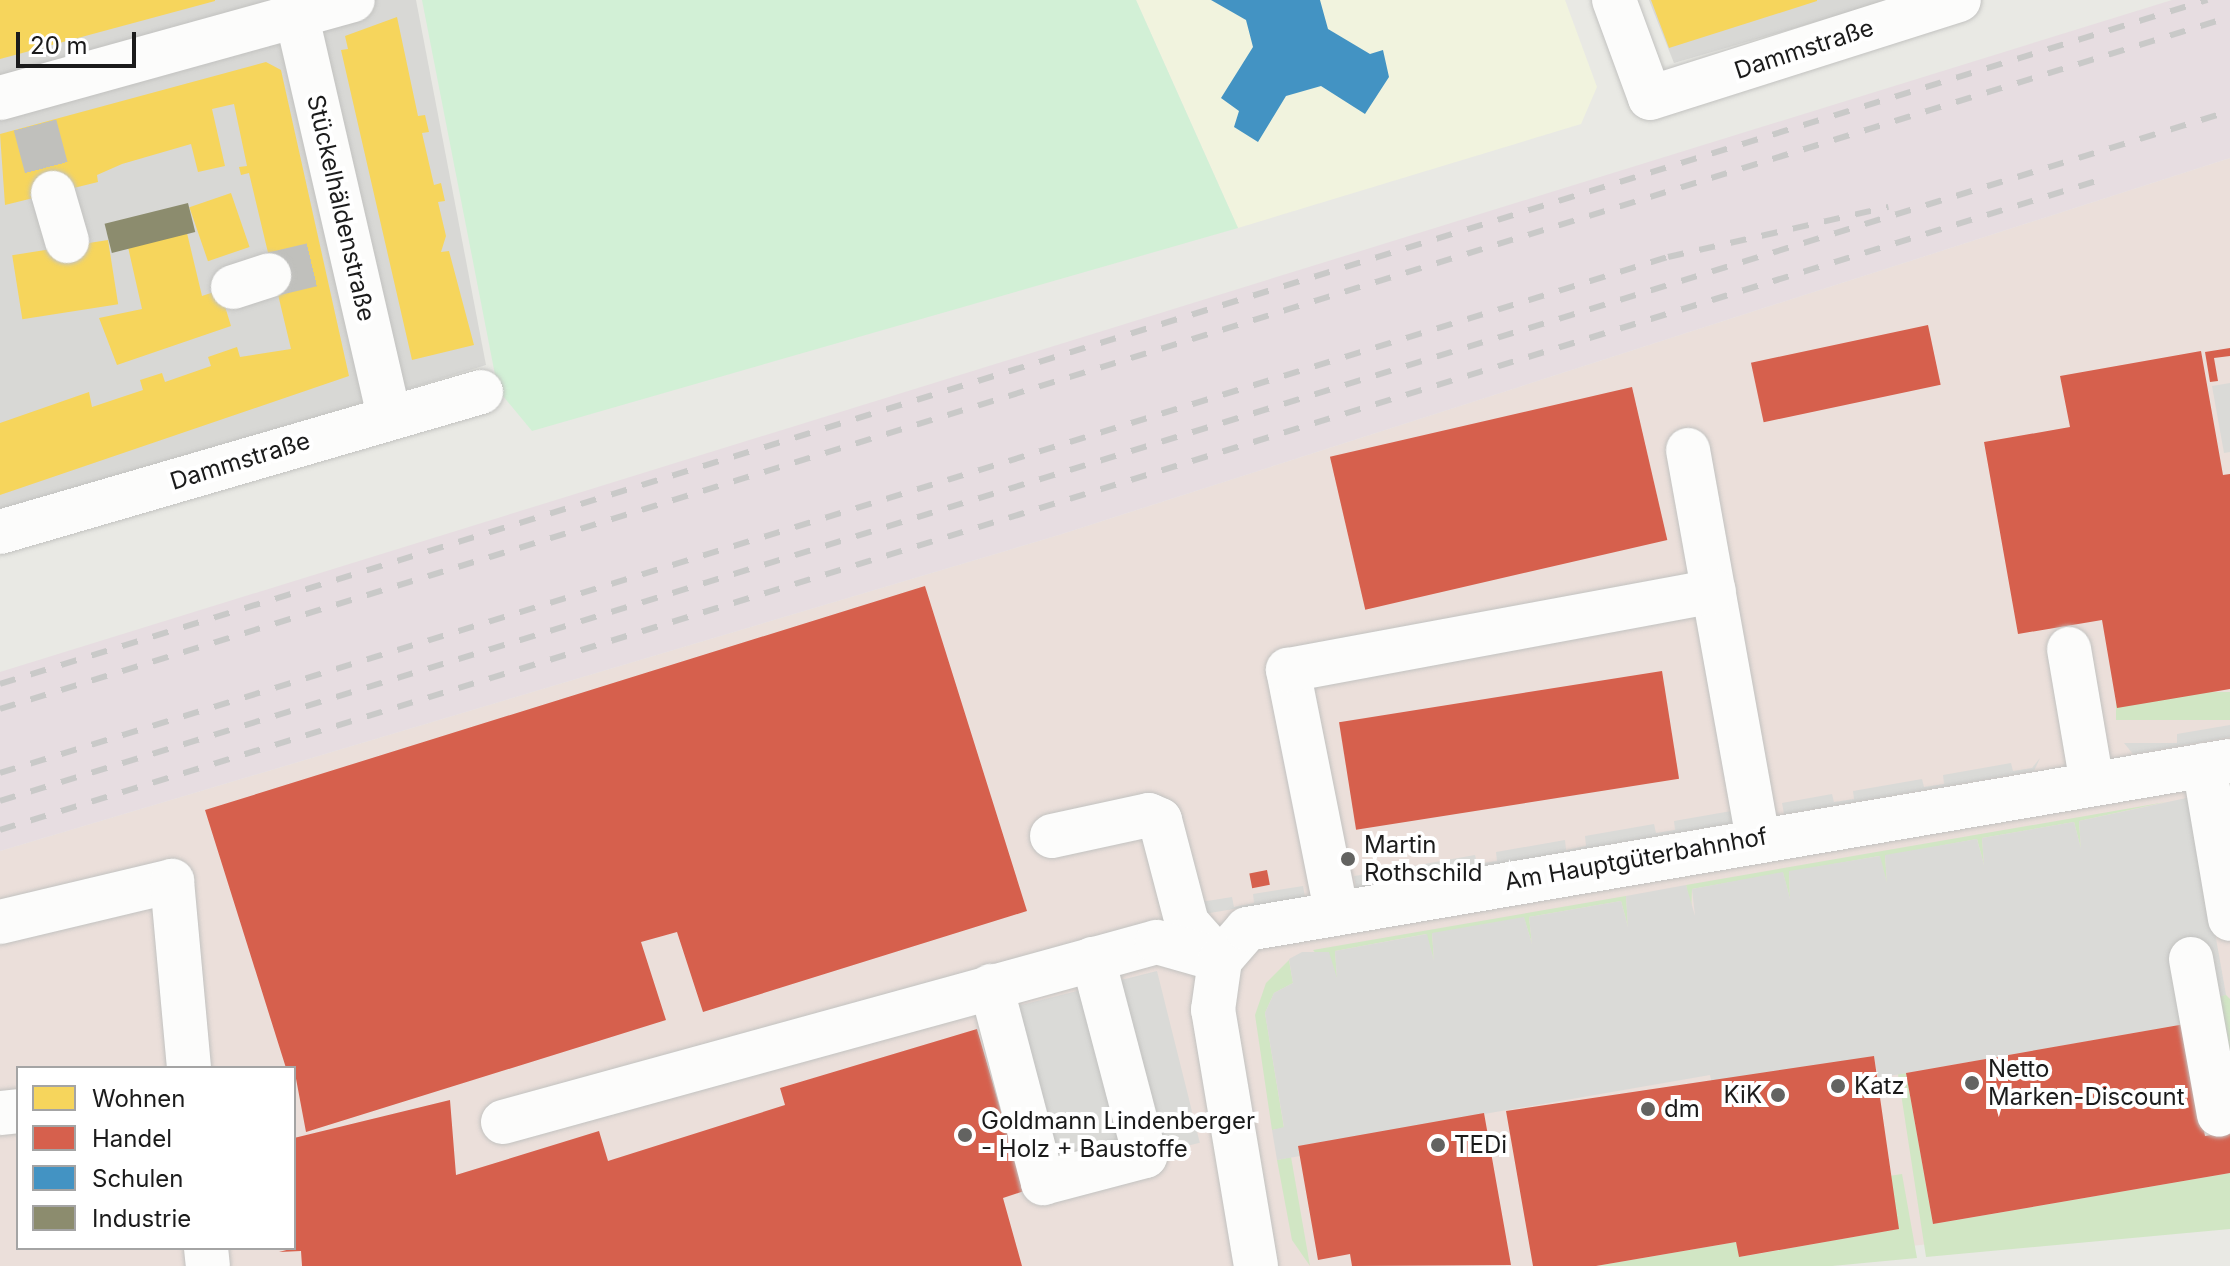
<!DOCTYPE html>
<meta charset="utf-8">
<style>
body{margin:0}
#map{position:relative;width:2230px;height:1266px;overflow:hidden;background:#e9e9e4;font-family:Inter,sans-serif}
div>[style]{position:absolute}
.residential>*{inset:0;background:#d8d8d5}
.commercial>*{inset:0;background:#ebdfda}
.industrial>*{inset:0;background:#e7dde1}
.education>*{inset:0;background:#f1f3de}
.grass>*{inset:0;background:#d1e6c4;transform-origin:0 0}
.park>*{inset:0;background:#d2f0d6}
.parking>*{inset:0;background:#dadad7;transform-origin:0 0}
.homes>*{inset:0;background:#f6d55c;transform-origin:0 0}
.shops>*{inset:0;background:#d6604d;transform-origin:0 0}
.schools>*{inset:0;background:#4393c3}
.industry>*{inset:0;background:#8c8c6e;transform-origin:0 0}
.minor-tunnel>*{height:44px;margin-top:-22px;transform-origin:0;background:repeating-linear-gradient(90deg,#c0c0bc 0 44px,transparent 0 66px)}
.roads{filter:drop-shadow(0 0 2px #c2c2c0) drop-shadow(0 0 2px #c2c2c0)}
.minor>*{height:44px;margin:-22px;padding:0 22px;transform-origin:22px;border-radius:22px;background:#fcfcfb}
.rail>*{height:6px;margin-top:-3px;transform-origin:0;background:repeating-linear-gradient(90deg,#c9c9c8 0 16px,transparent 0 32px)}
.dots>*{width:22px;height:22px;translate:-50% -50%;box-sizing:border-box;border:4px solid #fff;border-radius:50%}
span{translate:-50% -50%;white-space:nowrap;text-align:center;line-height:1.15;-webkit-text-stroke:8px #fff;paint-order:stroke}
.street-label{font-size:24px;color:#1b1b1b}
.poi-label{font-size:24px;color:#1b1b1b}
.left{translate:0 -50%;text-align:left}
.right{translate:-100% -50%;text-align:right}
.legend{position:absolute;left:16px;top:1066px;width:280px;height:184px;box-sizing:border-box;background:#fff;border:2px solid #a4a4a4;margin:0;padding:10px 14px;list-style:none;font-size:24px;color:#1b1b1b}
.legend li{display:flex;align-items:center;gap:16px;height:40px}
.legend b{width:40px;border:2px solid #a4a4a4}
.scale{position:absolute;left:16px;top:32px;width:120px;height:36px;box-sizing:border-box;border:4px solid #1b1b1b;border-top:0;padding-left:10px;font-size:24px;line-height:28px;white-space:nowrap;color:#1b1b1b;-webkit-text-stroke:6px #fff;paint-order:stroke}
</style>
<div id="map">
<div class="residential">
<i style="clip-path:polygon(0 0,416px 0,486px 365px,0 515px)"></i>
<i style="clip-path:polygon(1649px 0,1892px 0,1674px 63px)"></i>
</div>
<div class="commercial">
<i style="clip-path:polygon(evenodd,2230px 158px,2230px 1209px,1740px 1266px,0 1266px,0 851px,1062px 534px,2230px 158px,18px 1068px,294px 1068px,294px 1248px,18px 1248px,18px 1068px)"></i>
</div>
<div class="industrial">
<i style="clip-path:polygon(2172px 0,2230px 0,2230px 158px,1062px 534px,0 851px,0 672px)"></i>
</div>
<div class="education">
<i style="clip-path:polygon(1136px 0,1565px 0,1597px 87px,1581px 124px,1238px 228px)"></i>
</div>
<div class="grass">
<i style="left:2230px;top:692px;width:28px;height:114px;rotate:90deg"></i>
<i style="clip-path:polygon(2166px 802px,2079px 821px,2081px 849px,2074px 822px,1982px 838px,1984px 865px,1977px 839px,1885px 856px,1887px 883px,1879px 856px,1789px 872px,1790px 899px,1783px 873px,1692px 889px,1691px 914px,1686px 885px)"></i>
<i style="clip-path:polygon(1626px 896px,1628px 927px,1621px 901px,1529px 917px,1532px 944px,1524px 918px,1432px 934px,1434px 961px,1426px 934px,1335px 951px,1337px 978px,1313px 950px)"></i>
<i style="clip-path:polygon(1289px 960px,1293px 983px,1274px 993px,1265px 1013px,1284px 1128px,1272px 1130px,1255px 1015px,1266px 983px)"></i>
<i style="clip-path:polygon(2226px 995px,2230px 999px,2230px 1106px,2211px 997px)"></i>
<i style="clip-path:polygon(1906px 1073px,1933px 1224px,2230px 1173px,2230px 1229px,1926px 1257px,1898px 1074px)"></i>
<i style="clip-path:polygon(1291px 1157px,1310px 1266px,1292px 1240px,1277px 1160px)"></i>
<i style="clip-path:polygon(1902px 1174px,1917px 1258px,1832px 1266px,1596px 1266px,1736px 1242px,1740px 1257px,1898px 1229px,1889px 1176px)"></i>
</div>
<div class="park">
<i style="clip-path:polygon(422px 0,1136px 0,1238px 228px,532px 431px,498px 390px)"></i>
</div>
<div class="parking">
<i style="clip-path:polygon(2230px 383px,2230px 452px,2224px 453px,2212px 386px)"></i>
<i style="clip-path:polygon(2230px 725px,2230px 737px,2133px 754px,2124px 743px,2177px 743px,2177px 734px)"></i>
<i style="clip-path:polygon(2040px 758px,2034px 771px,1784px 814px,1782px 803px,1832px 794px,1834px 802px,1854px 799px,1853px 791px,1922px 779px,1924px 787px,1944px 784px,1943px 775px,2011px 763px,2013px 771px,2032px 768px)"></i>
<i style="clip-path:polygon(2191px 797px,2226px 995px,2211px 997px,2185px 1024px,1878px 1078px,1874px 1056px,1712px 1084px,1710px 1075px,1299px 1146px,1300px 1156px,1277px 1160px,1272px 1130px,1284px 1127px,1265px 1013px,1274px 993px,1293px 983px,1289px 959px,1302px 952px,1329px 952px,1337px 978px,1335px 951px,1427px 934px,1434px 961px,1432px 933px,1524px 917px,1532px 944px,1529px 917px,1621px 901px,1628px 927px,1626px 896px,1686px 885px,1695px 916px,1692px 889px,1783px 872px,1790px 899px,1789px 871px,1880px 856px,1887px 883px,1885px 855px,1977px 839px,1984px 865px,1982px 838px,2074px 822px,2081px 849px,2079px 821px)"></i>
<i style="clip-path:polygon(1737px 810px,1738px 822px,1356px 888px,1354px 876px,1386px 871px,1388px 880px,1408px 877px,1407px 867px,1475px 855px,1477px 864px,1497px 861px,1496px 852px,1565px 840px,1566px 850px,1586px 846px,1585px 836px,1654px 824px,1656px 833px,1675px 830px,1674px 821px)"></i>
<i style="clip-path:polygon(1303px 886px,1305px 897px,1204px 914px,1201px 902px,1232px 897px,1234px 907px,1254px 903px,1253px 894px)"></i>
<i style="left:1157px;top:971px;width:177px;height:176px;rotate:76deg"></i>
</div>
<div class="homes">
<i style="clip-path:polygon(0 0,215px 0,215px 1px,0 59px)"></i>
<i style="clip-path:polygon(1651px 0,1817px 0,1817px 1px,1669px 48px)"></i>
<i style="clip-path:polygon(397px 17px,418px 116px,425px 115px,429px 132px,422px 133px,434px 185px,441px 183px,445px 201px,438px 202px,446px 236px,441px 252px,449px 251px,474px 345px,412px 360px,341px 50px,348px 49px,345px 36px)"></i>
<i style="clip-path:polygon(266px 62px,281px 70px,349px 376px,0 495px,0 423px,89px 392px,92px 407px,143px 390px,140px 380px,162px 373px,165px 382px,211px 366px,208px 357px,237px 347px,240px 357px,291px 349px,249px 173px,241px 175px,239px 167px,247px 166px,234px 104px,212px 109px,225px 166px,198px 172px,191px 144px,122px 164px,97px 175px,98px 182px,5px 205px,0 134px)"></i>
<i style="left:231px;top:193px;width:57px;height:44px;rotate:71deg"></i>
<i style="clip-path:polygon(187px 233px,202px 296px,220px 290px,231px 326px,117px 365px,99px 318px,142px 309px,128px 247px)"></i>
<i style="left:108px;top:240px;width:65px;height:97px;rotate:81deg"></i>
</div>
<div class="shops">
<i style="left:1928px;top:325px;width:61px;height:181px;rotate:78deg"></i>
<i style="clip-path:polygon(2230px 348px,2230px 356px,2214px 358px,2218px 381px,2210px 382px,2205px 352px)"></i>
<i style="clip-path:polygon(2201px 351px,2223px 475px,2230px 474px,2230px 689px,2117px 708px,2102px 620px,2018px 634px,1984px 442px,2070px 427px,2060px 376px)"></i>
<i style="left:1632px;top:387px;width:157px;height:310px;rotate:77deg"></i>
<i style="clip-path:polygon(925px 586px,1027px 911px,703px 1012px,677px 932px,641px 942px,666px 1020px,306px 1132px,294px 1068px,286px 1068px,205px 810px)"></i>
<i style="left:1662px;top:671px;width:109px;height:327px;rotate:81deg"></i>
<i style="left:1267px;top:870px;width:15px;height:18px;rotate:79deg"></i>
<i style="clip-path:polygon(2185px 1024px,2205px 1136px,2230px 1132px,2230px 1173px,1933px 1224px,1906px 1073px)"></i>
<i style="clip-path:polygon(977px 1029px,1024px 1191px,1003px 1198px,1022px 1266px,302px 1266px,301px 1251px,279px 1252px,294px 1248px,294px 1138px,450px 1100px,456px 1175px,599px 1131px,608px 1161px,785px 1105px,780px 1088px)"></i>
<i style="clip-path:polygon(1874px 1056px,1899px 1229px,1739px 1257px,1736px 1242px,1596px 1266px,1533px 1266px,1506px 1111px)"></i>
<i style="clip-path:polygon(1484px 1113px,1511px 1265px,1352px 1266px,1350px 1254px,1318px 1260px,1298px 1146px)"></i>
</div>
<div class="schools">
<i style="clip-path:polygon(1211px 0,1320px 0,1328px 29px,1370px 54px,1383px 50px,1389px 77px,1365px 114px,1321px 86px,1286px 96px,1258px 142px,1234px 127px,1239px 111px,1221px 98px,1253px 47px,1246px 20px)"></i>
</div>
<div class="industry">
<i style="left:188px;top:203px;width:30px;height:86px;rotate:76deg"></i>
</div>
<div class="minor-tunnel">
<i style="left:35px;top:125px;width:70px;rotate:75.2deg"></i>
<i style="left:269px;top:275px;width:57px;rotate:-13.3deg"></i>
</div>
<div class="roads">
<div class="minor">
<i style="left:293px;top:0;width:428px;rotate:77deg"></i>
<i style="left:1614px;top:0;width:104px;rotate:69.8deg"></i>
<i style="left:1650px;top:98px;width:324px;rotate:-17.6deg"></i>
<i style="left:0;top:98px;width:366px;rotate:-15.5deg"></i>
<i style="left:53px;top:193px;width:50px;rotate:73.7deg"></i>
<i style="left:233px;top:287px;width:38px;rotate:-18deg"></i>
<i style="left:1688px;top:450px;width:395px;rotate:79.8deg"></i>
<i style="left:0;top:532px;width:501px;rotate:-16.23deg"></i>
<i style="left:2069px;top:649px;width:137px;rotate:80.3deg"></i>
<i style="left:2204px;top:765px;width:156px;rotate:80.4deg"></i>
<i style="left:1052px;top:836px;width:99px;rotate:-12.2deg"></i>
<i style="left:1149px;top:815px;width:12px;rotate:24deg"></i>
<i style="left:1160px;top:820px;width:106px;rotate:75.3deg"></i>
<i style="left:1187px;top:923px;width:50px;rotate:48.3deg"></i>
<i style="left:1336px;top:910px;width:245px;rotate:-101.3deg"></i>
<i style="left:1288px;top:670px;width:433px;rotate:-10.5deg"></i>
<i style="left:0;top:922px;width:177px;rotate:-13.4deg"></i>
<i style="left:172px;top:881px;width:188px;rotate:84.8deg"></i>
<i style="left:2191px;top:959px;width:158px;rotate:79.8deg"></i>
<i style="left:991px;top:986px;width:204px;rotate:75.2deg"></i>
<i style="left:1043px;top:1183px;width:106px;rotate:-14.8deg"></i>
<i style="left:1145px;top:1156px;width:204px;rotate:-104.8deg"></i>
<i style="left:0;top:1113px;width:18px;rotate:-6deg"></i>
<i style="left:503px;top:1122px;width:678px;rotate:-15.39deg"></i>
<i style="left:1157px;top:942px;width:66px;rotate:15.9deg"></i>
<i style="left:206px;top:1248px;width:18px;rotate:84deg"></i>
<i style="left:1256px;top:1266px;width:260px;rotate:-99.5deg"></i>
<i style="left:1213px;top:1010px;width:50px;rotate:-82deg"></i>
<i style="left:1220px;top:960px;width:41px;rotate:-48.9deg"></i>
<i style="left:1247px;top:929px;width:997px;rotate:-9.7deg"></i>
</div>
</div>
<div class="rail">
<i style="left:0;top:684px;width:2311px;rotate:-17.22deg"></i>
<i style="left:0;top:709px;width:2335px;rotate:-17.24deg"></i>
<i style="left:0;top:773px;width:1746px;rotate:-17.19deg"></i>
<i style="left:1668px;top:257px;width:226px;rotate:-12.8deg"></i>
<i style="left:0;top:801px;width:2334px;rotate:-17.19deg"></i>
<i style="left:0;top:830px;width:2194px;rotate:-17.2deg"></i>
</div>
<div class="dots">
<i style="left:1348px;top:859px;background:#636361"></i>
<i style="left:1972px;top:1083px;background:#636361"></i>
<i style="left:1838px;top:1086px;background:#636361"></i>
<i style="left:1778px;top:1095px;background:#636361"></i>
<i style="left:1648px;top:1109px;background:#636361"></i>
<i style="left:965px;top:1135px;background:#636361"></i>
<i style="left:1438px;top:1145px;background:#636361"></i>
</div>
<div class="street-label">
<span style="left:1804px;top:49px;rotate:-18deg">Dammstraße</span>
<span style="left:341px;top:208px;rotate:77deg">Stückelhäldenstraße</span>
<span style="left:240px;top:461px;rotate:-17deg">Dammstraße</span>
<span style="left:1636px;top:859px;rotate:-10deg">Am Hauptgüterbahnhof</span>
</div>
<div class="poi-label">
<span class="left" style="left:1364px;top:859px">Martin<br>Rothschild</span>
<span class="left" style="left:1988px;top:1083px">Netto<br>Marken-Discount</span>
<span class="left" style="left:1854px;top:1086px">Katz</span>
<span class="right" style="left:1762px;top:1095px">KiK</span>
<span class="left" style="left:1664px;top:1109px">dm</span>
<span class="left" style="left:981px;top:1135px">Goldmann Lindenberger<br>- Holz + Baustoffe</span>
<span class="left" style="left:1454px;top:1145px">TEDi</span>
</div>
<ul class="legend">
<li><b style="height:22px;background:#f6d55c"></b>Wohnen</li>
<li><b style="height:22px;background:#d6604d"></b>Handel</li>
<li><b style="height:22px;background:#4393c3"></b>Schulen</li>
<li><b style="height:22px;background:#8c8c6e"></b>Industrie</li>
</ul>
<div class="scale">20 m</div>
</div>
